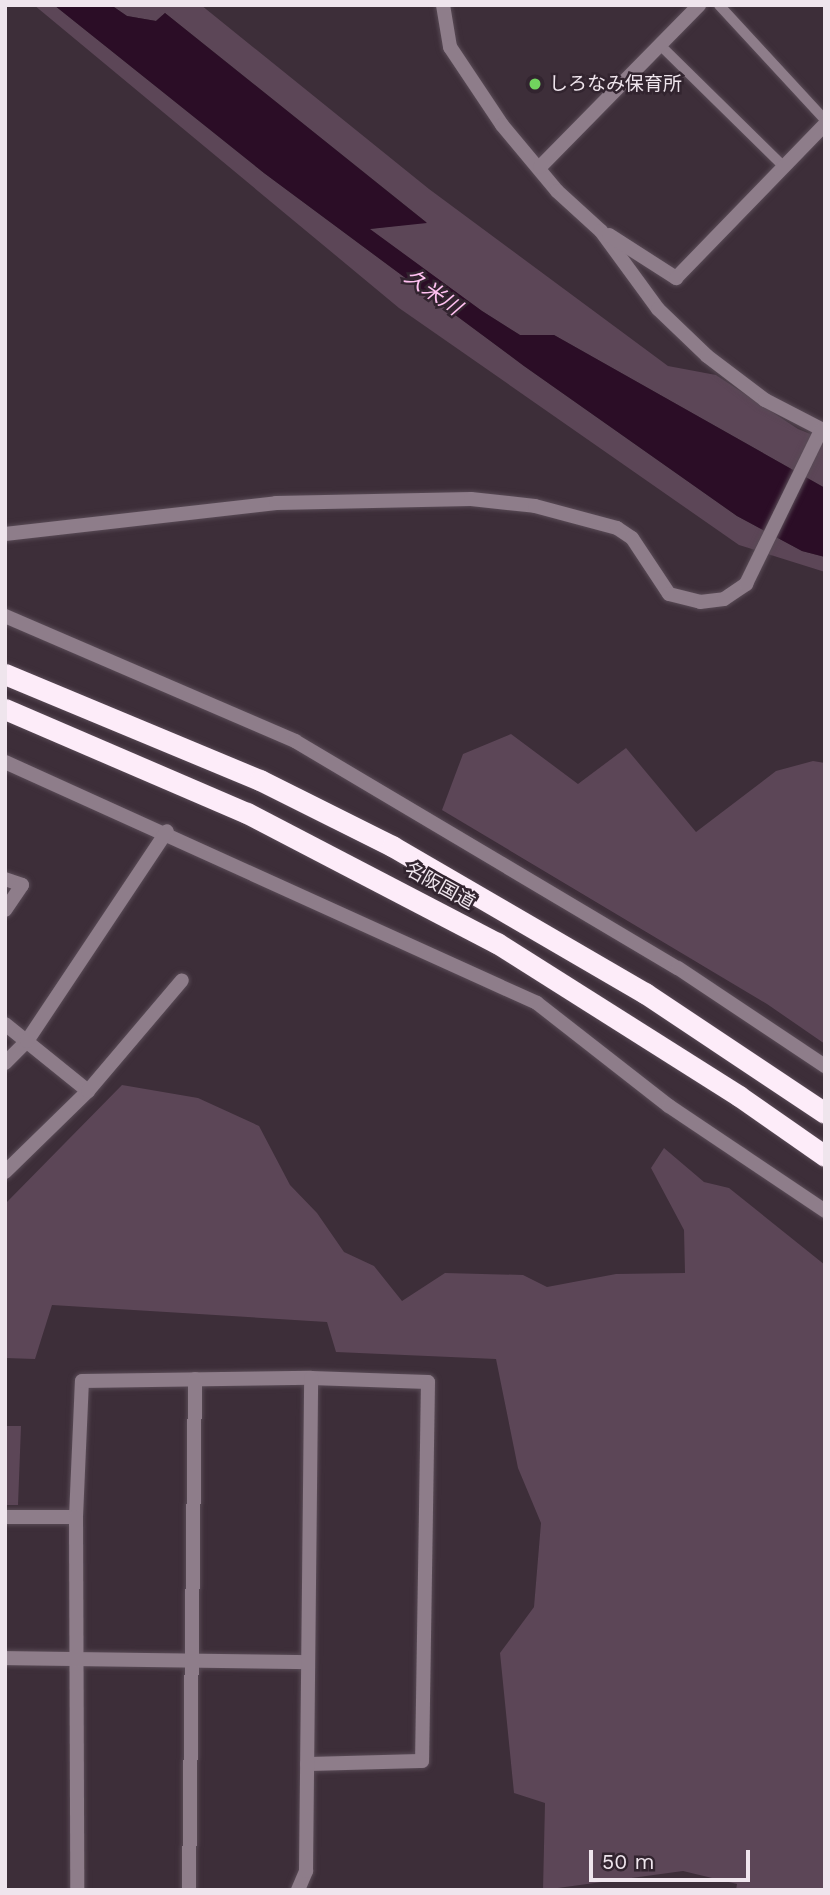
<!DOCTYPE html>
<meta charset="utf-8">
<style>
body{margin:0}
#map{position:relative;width:830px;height:1895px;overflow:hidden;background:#3d2e39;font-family:"Work Sans","Noto Sans JP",sans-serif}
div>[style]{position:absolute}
.green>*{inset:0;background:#5c4657}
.water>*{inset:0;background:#2b0d26}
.roads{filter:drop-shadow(0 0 2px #594b56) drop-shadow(0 0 2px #594b56)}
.service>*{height:10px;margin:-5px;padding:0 5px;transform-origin:5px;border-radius:5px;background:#8e7d8a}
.minor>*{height:14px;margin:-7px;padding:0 7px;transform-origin:7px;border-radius:7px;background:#8e7d8a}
.tertiary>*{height:14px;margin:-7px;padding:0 7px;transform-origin:7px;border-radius:7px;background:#8e7d8a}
.motorway>*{height:21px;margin:-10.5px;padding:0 10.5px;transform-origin:10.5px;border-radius:10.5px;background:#fdecf9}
.dots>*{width:19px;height:19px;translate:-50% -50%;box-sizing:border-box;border:4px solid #32242f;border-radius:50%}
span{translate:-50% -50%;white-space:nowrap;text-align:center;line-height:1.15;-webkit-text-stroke:5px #32242f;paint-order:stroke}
.poi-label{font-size:19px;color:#efe5ed}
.left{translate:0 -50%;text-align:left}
.street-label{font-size:19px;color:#efe5ed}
.water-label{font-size:21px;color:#ffc1f1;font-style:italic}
.frame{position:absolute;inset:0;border:7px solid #efe5ed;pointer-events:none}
.scale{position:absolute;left:589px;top:1850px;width:161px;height:32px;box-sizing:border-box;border:4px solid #efe5ed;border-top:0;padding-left:9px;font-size:21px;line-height:24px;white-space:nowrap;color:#efe5ed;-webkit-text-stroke:5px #32242f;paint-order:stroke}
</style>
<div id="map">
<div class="green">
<i style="clip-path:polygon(34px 5px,54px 5px,264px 173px,524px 366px,737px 516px,802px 551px,825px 557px,825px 572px,739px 545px,399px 308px)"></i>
<i style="clip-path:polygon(111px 5px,201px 5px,429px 189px,668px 366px,716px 375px,798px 429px,825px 440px,825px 488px,554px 335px,520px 335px,482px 311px,369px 229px,426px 222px,165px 13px,156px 21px,127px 16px)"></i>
<i style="clip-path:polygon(511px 734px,578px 784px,626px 748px,696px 832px,776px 771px,813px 761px,825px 763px,825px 1044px,767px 1004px,442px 810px,463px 754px)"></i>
<i style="clip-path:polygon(122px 1085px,198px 1098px,259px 1126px,290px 1185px,317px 1213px,344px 1252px,374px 1266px,402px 1301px,445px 1273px,523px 1275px,547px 1287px,616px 1274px,685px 1273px,684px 1230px,651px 1168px,664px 1148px,704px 1182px,729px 1188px,825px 1265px,825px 1890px,736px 1890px,737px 1884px,683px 1871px,543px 1890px,545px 1803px,514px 1793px,500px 1653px,534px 1607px,541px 1523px,518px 1468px,496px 1359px,336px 1352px,327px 1322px,52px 1305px,35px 1359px,5px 1358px,5px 1204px)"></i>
<i style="clip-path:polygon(5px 1426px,21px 1426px,18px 1505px,5px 1505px)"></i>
</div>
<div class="water">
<i style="clip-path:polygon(54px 5px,111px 5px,127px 16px,156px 21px,165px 13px,427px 223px,370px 229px,482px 311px,520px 335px,554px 335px,825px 488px,825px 557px,802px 551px,737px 516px,524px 366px,264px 173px)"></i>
</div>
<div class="roads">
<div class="service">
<i style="left:719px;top:5px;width:156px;rotate:47.3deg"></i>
<i style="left:660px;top:45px;width:173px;rotate:44.5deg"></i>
</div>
<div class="minor">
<i style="left:443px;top:5px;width:43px;rotate:80.5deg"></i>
<i style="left:450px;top:47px;width:94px;rotate:56.3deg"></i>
<i style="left:502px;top:125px;width:86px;rotate:50.2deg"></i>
<i style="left:557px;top:191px;width:59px;rotate:42.3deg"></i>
<i style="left:601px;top:231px;width:97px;rotate:53.8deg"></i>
<i style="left:658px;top:309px;width:68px;rotate:43.8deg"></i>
<i style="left:707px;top:356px;width:73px;rotate:37.2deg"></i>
<i style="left:765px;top:400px;width:68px;rotate:27.3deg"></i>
<i style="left:540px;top:167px;width:227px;rotate:-45.5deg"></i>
<i style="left:609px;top:235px;width:80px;rotate:32.7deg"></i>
<i style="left:676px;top:278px;width:214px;rotate:-45.9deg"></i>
<i style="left:5px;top:534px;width:273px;rotate:-6.5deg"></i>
<i style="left:276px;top:503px;width:195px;rotate:-1.2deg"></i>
<i style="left:471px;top:499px;width:64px;rotate:6.2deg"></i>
<i style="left:535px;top:506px;width:85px;rotate:15deg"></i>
<i style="left:617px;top:528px;width:18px;rotate:34deg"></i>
<i style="left:632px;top:538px;width:67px;rotate:56.5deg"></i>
<i style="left:669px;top:594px;width:32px;rotate:14deg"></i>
<i style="left:700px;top:602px;width:24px;rotate:-7deg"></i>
<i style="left:724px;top:599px;width:27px;rotate:-34deg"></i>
<i style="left:746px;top:584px;width:171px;rotate:-64deg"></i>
<i style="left:5px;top:616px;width:316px;rotate:23.3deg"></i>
<i style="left:295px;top:741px;width:445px;rotate:30.7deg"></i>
<i style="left:678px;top:968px;width:177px;rotate:33.7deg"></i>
<i style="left:5px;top:762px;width:584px;rotate:24.37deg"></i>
<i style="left:537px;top:1003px;width:167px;rotate:38deg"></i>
<i style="left:669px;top:1106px;width:188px;rotate:33.9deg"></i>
<i style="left:5px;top:879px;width:18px;rotate:19deg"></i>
<i style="left:22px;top:885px;width:30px;rotate:124deg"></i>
<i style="left:5px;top:1024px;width:107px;rotate:38.9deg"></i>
<i style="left:5px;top:1172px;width:116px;rotate:-44.3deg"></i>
<i style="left:88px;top:1091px;width:145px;rotate:-49.7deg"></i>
<i style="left:5px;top:1517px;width:71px"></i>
<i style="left:76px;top:1517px;width:136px;rotate:-87.5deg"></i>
<i style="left:82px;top:1381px;width:229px;rotate:-0.8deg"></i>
<i style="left:311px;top:1378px;width:117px;rotate:2deg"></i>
<i style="left:428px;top:1382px;width:379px;rotate:90.9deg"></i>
<i style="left:422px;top:1761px;width:115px;rotate:178.5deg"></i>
<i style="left:76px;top:1517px;width:373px;rotate:89.8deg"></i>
<i style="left:5px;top:1658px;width:302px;rotate:0.8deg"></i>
<i style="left:189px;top:1890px;width:511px;rotate:-89.33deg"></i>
<i style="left:298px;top:1890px;width:21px;rotate:-67deg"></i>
<i style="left:306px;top:1871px;width:493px;rotate:-89.4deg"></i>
</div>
<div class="tertiary">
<i style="left:5px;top:1063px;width:31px;rotate:-45deg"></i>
<i style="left:27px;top:1041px;width:252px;rotate:-56.3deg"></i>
</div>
<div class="motorway">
<i style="left:5px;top:674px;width:276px;rotate:22.6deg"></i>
<i style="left:260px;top:780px;width:148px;rotate:26.6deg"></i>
<i style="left:392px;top:846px;width:293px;rotate:30.2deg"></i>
<i style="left:645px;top:993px;width:216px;rotate:33.7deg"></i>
<i style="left:5px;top:709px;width:263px;rotate:23.3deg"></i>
<i style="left:247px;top:813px;width:282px;rotate:27.5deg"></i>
<i style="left:497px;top:943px;width:286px;rotate:32.3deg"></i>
<i style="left:739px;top:1096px;width:105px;rotate:34.9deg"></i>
</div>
</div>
<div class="dots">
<i style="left:535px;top:84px;background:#71d35e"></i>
</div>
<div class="poi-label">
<span class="left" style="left:549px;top:84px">しろなみ保育所</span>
</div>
<div class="street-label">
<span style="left:440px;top:886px;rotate:29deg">名阪国道</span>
</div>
<div class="water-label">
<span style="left:433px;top:292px;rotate:35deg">久米川</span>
</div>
<div class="frame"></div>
<div class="scale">50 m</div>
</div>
